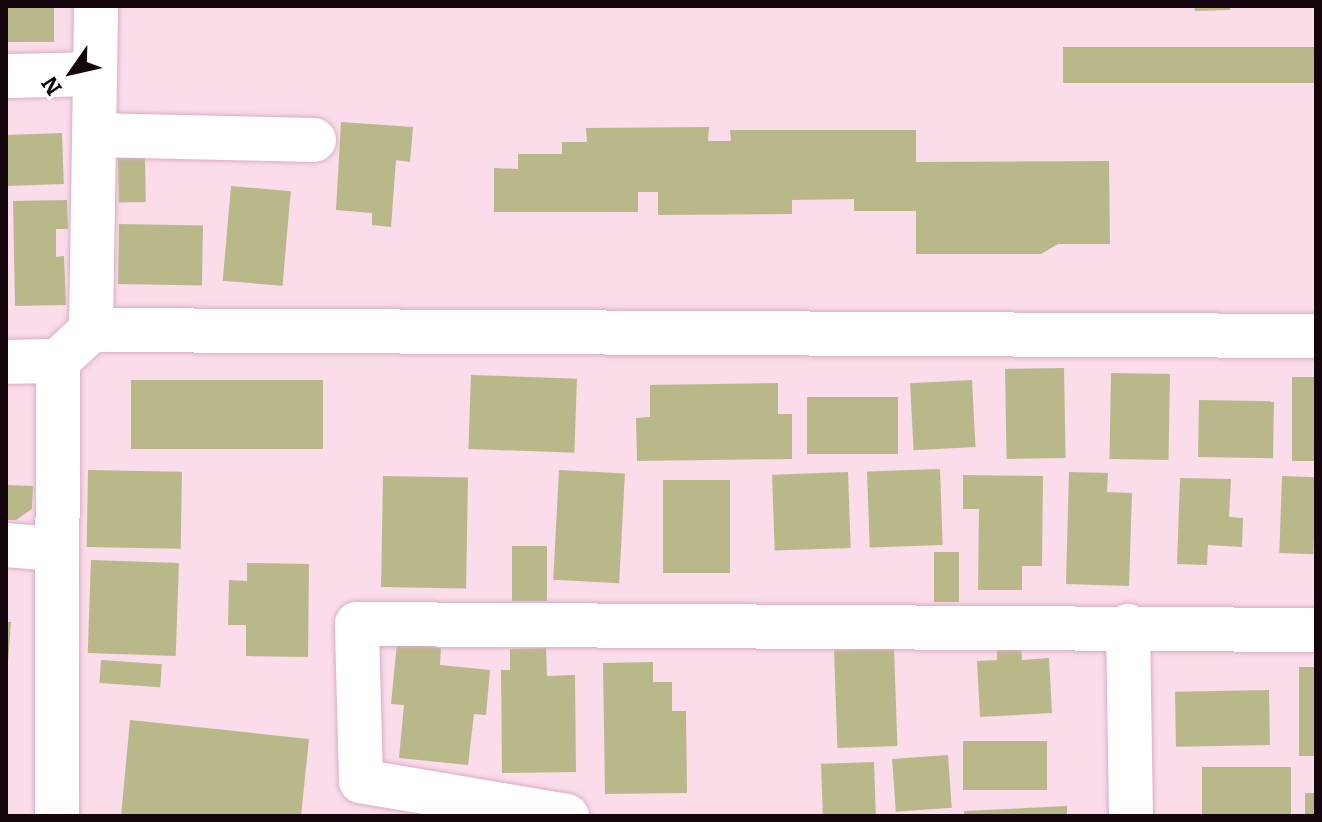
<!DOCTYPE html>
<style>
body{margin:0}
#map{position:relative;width:1322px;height:822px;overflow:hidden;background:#fadceb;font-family:Bitter,serif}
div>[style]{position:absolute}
.building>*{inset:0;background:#b9b889;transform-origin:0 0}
.roads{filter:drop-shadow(0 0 2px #dbacc4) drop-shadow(0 0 2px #dbacc4)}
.minor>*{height:44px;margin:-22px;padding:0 22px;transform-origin:22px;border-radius:22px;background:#fff}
span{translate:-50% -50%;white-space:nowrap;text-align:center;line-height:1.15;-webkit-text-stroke:6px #fff;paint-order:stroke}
.frame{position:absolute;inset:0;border:8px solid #15060e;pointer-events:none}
.north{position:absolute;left:32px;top:32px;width:80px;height:80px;-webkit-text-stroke:6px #fff;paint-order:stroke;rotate:236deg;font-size:22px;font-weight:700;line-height:32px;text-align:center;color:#15060e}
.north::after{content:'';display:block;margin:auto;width:28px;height:36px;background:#15060e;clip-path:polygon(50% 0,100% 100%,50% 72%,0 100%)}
</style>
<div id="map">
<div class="building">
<i style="left:6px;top:6px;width:48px;height:36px"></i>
<i style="clip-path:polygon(1194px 6px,1230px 6px,1230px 10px,1195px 11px)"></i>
<i style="left:1063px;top:47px;width:253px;height:36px"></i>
<i style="clip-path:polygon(341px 122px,413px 127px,410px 162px,396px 160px,391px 227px,372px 225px,372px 213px,336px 210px)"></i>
<i style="clip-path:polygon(709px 127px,708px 141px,731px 141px,730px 130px,916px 130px,916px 162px,1109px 161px,1110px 244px,1058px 244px,1041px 254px,916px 254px,916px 211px,854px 211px,854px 199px,792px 200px,792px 214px,658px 215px,658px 192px,638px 192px,638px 212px,494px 212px,494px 168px,518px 169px,518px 154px,562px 154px,562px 142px,587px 142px,586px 128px)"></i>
<i style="left:62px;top:133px;width:51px;height:56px;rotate:88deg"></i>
<i style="left:145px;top:156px;width:46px;height:27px;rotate:89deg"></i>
<i style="left:231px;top:186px;width:60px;height:95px;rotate:5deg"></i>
<i style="clip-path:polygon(67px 200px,68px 229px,56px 229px,56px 257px,64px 256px,66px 305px,15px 306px,13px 201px)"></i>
<i style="left:119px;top:224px;width:84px;height:60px;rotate:1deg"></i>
<i style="left:1064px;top:368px;width:90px;height:59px;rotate:89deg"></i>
<i style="left:1111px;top:373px;width:59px;height:86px;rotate:1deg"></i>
<i style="left:471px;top:375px;width:106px;height:74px;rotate:2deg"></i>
<i style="left:1292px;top:377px;width:24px;height:84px"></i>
<i style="left:131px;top:380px;width:192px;height:69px"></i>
<i style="left:972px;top:380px;width:67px;height:62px;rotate:87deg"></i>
<i style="clip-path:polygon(778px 383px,778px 414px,792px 414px,792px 459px,637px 461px,636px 418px,650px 417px,650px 385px)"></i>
<i style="left:807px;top:397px;width:91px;height:57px"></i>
<i style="left:1199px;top:400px;width:75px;height:57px;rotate:1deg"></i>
<i style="left:940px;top:469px;width:76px;height:73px;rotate:88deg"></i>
<i style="left:88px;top:470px;width:94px;height:77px;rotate:1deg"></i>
<i style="left:559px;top:470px;width:66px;height:110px;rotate:3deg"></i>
<i style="left:848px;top:472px;width:76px;height:76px;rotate:88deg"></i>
<i style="clip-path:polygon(1069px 472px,1108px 473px,1107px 492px,1132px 493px,1129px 586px,1066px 584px)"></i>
<i style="clip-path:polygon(963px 475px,1043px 476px,1042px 566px,1022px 566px,1022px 590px,978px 590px,979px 509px,963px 509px)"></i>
<i style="left:383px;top:476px;width:85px;height:111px;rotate:1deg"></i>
<i style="left:1282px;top:476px;width:34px;height:77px;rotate:2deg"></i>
<i style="clip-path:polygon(1180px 478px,1231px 479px,1229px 517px,1243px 518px,1242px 547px,1208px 545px,1207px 565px,1177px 564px)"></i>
<i style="left:663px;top:480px;width:67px;height:93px"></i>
<i style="clip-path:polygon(6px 485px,33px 486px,32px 509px,16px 520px,6px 520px)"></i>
<i style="left:547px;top:546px;width:55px;height:35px;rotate:90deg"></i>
<i style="left:934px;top:552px;width:25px;height:50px"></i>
<i style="left:91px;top:560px;width:88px;height:93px;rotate:2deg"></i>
<i style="clip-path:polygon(247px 563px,309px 564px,308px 657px,246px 656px,246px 625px,228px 625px,229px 580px,247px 581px)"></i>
<i style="clip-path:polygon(6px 622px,11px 622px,8px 662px,6px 661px)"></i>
<i style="clip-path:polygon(397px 643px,441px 648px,440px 665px,490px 670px,486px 715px,474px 714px,468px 765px,399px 758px,404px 705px,391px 704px)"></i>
<i style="clip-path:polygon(1021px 647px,1022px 660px,1049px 658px,1052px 713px,980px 717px,977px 661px,997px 660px,997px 648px)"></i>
<i style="clip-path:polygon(546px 648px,547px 676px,575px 675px,576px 772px,502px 773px,501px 670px,510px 670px,510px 649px)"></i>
<i style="left:894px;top:648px;width:98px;height:60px;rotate:88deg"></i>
<i style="left:101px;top:660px;width:61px;height:23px;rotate:4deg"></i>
<i style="clip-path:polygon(653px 662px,653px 682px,672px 682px,672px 711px,686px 711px,687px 793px,605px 794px,603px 663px)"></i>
<i style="left:1299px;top:667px;width:17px;height:89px"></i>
<i style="left:1269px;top:690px;width:55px;height:94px;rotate:89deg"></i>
<i style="clip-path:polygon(130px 720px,309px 739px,301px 816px,121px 816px)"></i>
<i style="left:963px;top:741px;width:84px;height:49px"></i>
<i style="left:948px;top:755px;width:53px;height:56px;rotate:86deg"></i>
<i style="left:874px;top:762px;width:54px;height:53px;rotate:88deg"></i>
<i style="left:1202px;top:767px;width:89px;height:49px"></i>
<i style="left:1305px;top:793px;width:11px;height:23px"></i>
<i style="clip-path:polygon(1067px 806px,1067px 816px,964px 816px,964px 811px)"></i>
</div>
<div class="roads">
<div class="minor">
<i style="left:6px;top:76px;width:89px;rotate:-1.3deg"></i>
<i style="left:94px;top:135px;width:220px;rotate:1.3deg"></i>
<i style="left:91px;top:330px;width:1225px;rotate:0.28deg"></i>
<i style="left:6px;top:362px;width:52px;rotate:-1.1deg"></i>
<i style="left:6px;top:545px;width:51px;rotate:4.5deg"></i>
<i style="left:1128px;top:626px;width:190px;rotate:89.1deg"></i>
<i style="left:57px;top:816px;width:455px;rotate:-89.9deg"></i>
<i style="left:58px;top:361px;width:45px;rotate:-43.2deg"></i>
<i style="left:91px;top:330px;width:324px;rotate:-89.1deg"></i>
<i style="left:567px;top:816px;width:209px;rotate:-170.4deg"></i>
<i style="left:361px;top:781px;width:157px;rotate:-91.5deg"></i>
<i style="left:357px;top:624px;width:959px;rotate:0.36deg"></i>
</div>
</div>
<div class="frame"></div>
<div class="north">N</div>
</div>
